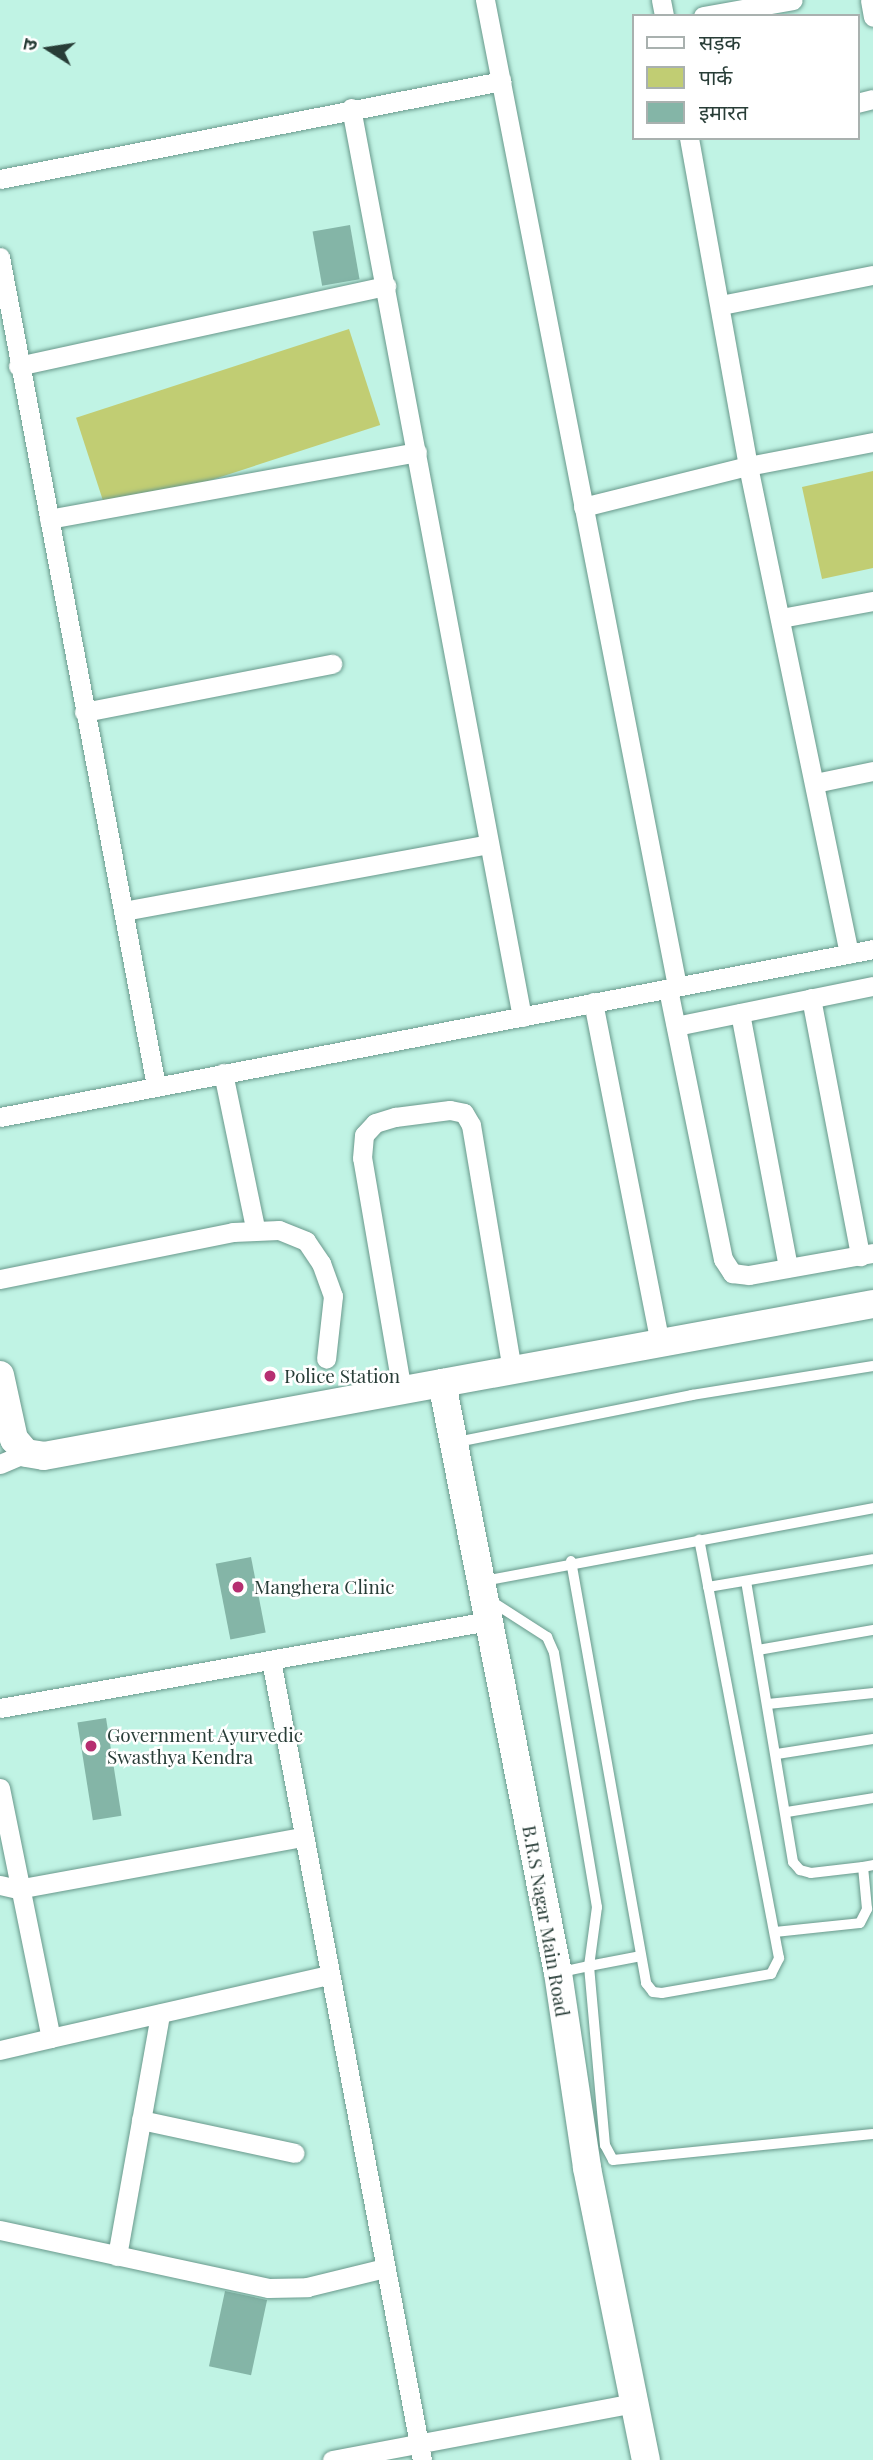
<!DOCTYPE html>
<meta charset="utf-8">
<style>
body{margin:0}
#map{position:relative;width:873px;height:2460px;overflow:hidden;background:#c0f3e4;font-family:"Playfair Display","Noto Sans Devanagari",serif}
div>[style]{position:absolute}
.green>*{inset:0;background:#c1cd73;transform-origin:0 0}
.building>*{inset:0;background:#84b5a7;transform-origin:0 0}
.roads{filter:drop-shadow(0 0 2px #69998c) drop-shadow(0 0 2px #69998c)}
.lane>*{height:10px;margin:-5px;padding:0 5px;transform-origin:5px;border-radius:5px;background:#fff}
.street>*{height:19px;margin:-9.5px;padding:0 9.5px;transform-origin:9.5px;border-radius:9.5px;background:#fff}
.secondary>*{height:28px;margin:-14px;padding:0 14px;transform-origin:14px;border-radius:14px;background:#fff}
.dots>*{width:19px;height:19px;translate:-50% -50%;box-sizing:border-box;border:4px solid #fff;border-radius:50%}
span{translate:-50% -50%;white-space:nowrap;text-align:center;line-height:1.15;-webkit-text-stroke:5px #fff;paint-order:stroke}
.poi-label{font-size:19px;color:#283d37}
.left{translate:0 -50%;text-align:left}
.street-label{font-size:19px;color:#283d37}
.legend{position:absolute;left:632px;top:14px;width:228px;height:126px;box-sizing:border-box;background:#fff;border:2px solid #a9b1af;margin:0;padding:9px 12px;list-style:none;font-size:21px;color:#283d37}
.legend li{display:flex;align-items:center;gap:14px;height:35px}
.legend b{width:35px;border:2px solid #a9b1af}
.north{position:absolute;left:14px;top:14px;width:70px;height:70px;-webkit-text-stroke:5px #fff;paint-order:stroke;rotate:282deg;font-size:19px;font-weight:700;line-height:28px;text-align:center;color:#283d37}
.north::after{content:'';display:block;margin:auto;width:24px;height:32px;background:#283d37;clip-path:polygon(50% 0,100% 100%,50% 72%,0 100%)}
</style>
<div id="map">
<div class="green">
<i style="left:349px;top:329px;width:101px;height:287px;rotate:72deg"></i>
<i style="clip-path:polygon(873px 471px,873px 568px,822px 579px,802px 487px)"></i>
</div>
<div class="building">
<i style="left:350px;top:225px;width:55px;height:38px;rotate:80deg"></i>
<i style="left:251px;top:1557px;width:77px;height:36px;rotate:79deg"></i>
<i style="left:106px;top:1718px;width:99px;height:29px;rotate:81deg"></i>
<i style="left:225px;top:2291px;width:43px;height:77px;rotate:12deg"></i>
</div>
<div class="roads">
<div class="lane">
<i style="left:457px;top:1442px;width:240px;rotate:-11.3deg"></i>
<i style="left:692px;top:1395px;width:183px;rotate:-9.1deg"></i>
<i style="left:571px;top:1561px;width:429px;rotate:79.9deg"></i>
<i style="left:646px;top:1983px;width:11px;rotate:52deg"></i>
<i style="left:653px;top:1992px;width:9px;rotate:6deg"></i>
<i style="left:662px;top:1993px;width:111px;rotate:-9.9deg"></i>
<i style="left:771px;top:1974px;width:18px;rotate:-63deg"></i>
<i style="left:779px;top:1958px;width:426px;rotate:-100.8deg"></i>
<i style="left:484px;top:1581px;width:396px;rotate:-10.6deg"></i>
<i style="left:746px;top:1581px;width:285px;rotate:80.5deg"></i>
<i style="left:793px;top:1862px;width:11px;rotate:49deg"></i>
<i style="left:800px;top:1870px;width:11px;rotate:15deg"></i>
<i style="left:811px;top:1873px;width:52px;rotate:-6.6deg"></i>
<i style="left:708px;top:1587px;width:167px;rotate:-9.6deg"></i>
<i style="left:491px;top:1601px;width:67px;rotate:32.7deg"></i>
<i style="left:547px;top:1637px;width:17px;rotate:66deg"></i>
<i style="left:554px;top:1653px;width:258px;rotate:80.4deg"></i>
<i style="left:597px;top:1907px;width:60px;rotate:97.7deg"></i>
<i style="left:589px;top:1966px;width:29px;rotate:168deg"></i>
<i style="left:758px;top:1650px;width:117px;rotate:-9.9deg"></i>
<i style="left:768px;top:1704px;width:106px;rotate:-6deg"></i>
<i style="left:777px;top:1754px;width:97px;rotate:-8.9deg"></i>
<i style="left:787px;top:1812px;width:87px;rotate:-9.2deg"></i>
<i style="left:775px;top:1932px;width:85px;rotate:-6deg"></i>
<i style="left:860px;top:1923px;width:16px;rotate:-63deg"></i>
<i style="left:867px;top:1909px;width:42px;rotate:-95.4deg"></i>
<i style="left:863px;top:1867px;width:10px;rotate:-11deg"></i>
<i style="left:641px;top:1956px;width:53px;rotate:169.1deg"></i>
<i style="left:589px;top:1966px;width:180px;rotate:84.9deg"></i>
<i style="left:605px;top:2145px;width:17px;rotate:62deg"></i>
<i style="left:613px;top:2160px;width:261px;rotate:-5.7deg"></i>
</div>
<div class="street">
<i style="left:485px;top:0;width:1005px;rotate:78.98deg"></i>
<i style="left:661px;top:0;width:16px;rotate:79deg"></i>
<i style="left:870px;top:0;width:17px;rotate:80deg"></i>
<i style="left:703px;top:16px;width:91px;rotate:-10.1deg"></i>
<i style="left:857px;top:103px;width:16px;rotate:-14deg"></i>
<i style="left:351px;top:108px;width:925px;rotate:79.35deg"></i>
<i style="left:689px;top:138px;width:333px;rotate:79.8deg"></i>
<i style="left:748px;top:466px;width:498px;rotate:78.3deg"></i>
<i style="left:0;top:179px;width:511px;rotate:-11.05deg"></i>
<i style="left:0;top:257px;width:844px;rotate:79.34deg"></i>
<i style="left:721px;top:305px;width:155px;rotate:-11.2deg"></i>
<i style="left:18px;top:366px;width:377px;rotate:-12.3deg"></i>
<i style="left:583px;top:507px;width:170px;rotate:-14deg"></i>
<i style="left:748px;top:466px;width:127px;rotate:-10.9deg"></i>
<i style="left:49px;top:519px;width:374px;rotate:-10.3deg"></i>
<i style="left:781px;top:618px;width:94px;rotate:-10.5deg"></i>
<i style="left:84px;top:712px;width:253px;rotate:-11deg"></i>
<i style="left:815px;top:783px;width:59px;rotate:-11.7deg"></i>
<i style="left:124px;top:911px;width:370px;rotate:-10.4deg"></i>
<i style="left:668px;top:989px;width:276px;rotate:78.5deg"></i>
<i style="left:723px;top:1259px;width:17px;rotate:57deg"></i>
<i style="left:732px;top:1273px;width:17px;rotate:7deg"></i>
<i style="left:749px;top:1275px;width:126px;rotate:-10.1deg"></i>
<i style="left:811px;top:998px;width:263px;rotate:79.2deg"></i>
<i style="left:593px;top:1002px;width:348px;rotate:78.9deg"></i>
<i style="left:740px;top:1013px;width:259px;rotate:79.3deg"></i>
<i style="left:676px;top:1026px;width:201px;rotate:-11.5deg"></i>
<i style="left:223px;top:1073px;width:158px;rotate:78.3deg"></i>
<i style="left:0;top:1117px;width:889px;rotate:-10.89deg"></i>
<i style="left:0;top:1279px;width:238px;rotate:-11.4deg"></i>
<i style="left:233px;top:1232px;width:46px;rotate:-2.5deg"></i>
<i style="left:279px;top:1230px;width:29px;rotate:22deg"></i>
<i style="left:306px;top:1241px;width:27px;rotate:56deg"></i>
<i style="left:321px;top:1263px;width:35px;rotate:70deg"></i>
<i style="left:333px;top:1296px;width:63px;rotate:96.3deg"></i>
<i style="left:402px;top:1391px;width:236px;rotate:-99.7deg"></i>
<i style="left:362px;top:1158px;width:23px;rotate:-85deg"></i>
<i style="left:364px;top:1135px;width:16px;rotate:-47deg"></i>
<i style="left:375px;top:1123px;width:21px;rotate:-17deg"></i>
<i style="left:395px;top:1117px;width:55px;rotate:-7.3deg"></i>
<i style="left:450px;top:1110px;width:14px;rotate:12deg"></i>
<i style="left:464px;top:1113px;width:14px;rotate:60deg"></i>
<i style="left:471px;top:1125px;width:249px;rotate:80.5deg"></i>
<i style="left:0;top:1464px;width:28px;rotate:-23deg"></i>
<i style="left:271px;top:1660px;width:814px;rotate:79.31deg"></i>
<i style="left:0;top:1708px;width:497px;rotate:-10.1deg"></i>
<i style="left:0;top:1788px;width:255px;rotate:78.5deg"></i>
<i style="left:51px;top:2038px;width:52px;rotate:166.8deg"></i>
<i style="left:0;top:1885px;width:18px;rotate:13deg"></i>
<i style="left:18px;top:1889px;width:288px;rotate:-10.4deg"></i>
<i style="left:51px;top:2038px;width:284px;rotate:-12.8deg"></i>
<i style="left:141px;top:2120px;width:157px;rotate:12.1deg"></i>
<i style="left:0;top:2230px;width:274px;rotate:12.2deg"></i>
<i style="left:268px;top:2288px;width:39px;rotate:-1deg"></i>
<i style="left:307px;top:2287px;width:80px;rotate:-13.7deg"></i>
<i style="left:117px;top:2256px;width:246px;rotate:-79.9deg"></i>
<i style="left:332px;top:2460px;width:308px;rotate:-10.7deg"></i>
</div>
<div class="secondary">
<i style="left:0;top:1375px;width:66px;rotate:77.7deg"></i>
<i style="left:14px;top:1439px;width:18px;rotate:49deg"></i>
<i style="left:26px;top:1453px;width:18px;rotate:9deg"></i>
<i style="left:44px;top:1456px;width:843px;rotate:-10.39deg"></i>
<i style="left:442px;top:1383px;width:601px;rotate:78.88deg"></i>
<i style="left:558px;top:1973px;width:197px;rotate:81.5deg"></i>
<i style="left:587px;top:2168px;width:298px;rotate:78.6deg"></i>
</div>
</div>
<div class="dots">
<i style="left:270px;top:1376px;background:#b62f71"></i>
<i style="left:238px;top:1587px;background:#b62f71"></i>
<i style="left:91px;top:1746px;background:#b62f71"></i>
</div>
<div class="poi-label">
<span class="left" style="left:284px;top:1376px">Police Station</span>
<span class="left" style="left:254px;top:1587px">Manghera Clinic</span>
<span class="left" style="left:107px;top:1746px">Government Ayurvedic<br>Swasthya Kendra</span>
</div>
<div class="street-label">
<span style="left:546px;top:1921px;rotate:80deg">B.R.S Nagar Main Road</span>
</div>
<ul class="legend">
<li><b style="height:9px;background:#fff"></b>सड़क</li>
<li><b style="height:19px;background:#c1cd73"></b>पार्क</li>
<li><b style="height:19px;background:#84b5a7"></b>इमारत</li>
</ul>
<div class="north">उ</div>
</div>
